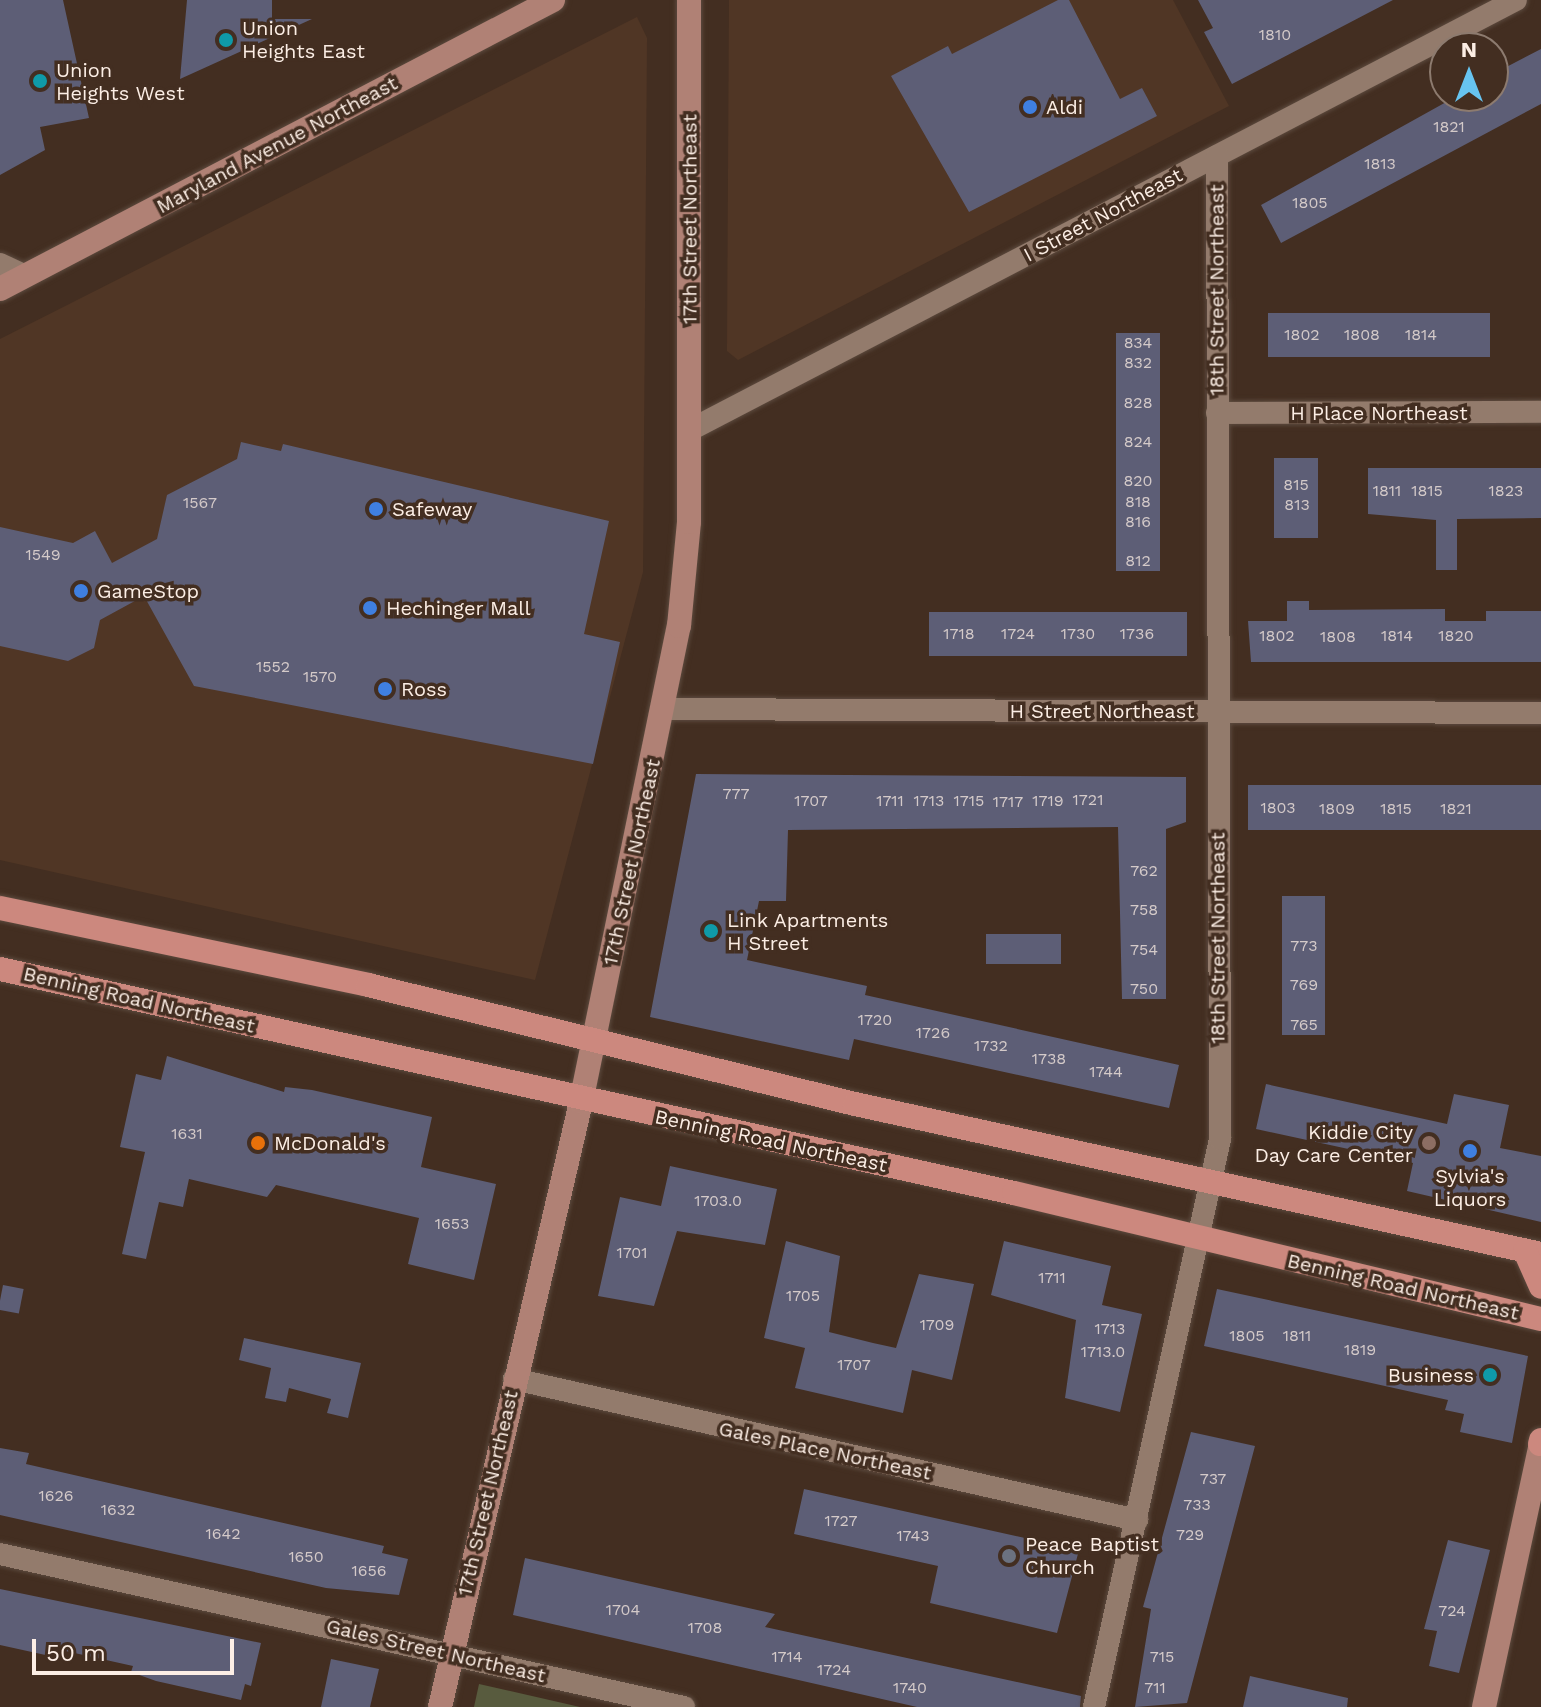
<!DOCTYPE html>
<style>
body{margin:0}
#map{position:relative;width:1541px;height:1707px;overflow:hidden;background:#432e21;font-family:"Work Sans",sans-serif}
div>[style]{position:absolute}
.built>*{inset:0;background:#503625}
.green>*{inset:0;background:#585b3e}
.building>*{inset:0;background:#5d5e76;transform-origin:0 0}
.roads{filter:drop-shadow(0 0 2px #5c4a3e) drop-shadow(0 0 2px #5c4a3e)}
.street>*{height:22px;margin:-11px;padding:0 11px;transform-origin:11px;border-radius:11px;background:#937b6c}
.secondary>*{height:24px;margin:-12px;padding:0 12px;transform-origin:12px;border-radius:12px;background:#b08175}
.primary>*{height:24px;margin:-12px;padding:0 12px;transform-origin:12px;border-radius:12px;background:#cc887e}
.dots>*{width:22px;height:22px;translate:-50% -50%;box-sizing:border-box;border:4px solid #432e21;border-radius:50%}
span{translate:-50% -50%;white-space:nowrap;text-align:center;line-height:1.15;-webkit-text-stroke:7px #432e21;paint-order:stroke}
.number-label{font-size:16px;color:#d4cac9}
.number-label span{-webkit-text-stroke-width:0}
.poi-label{font-size:20px;color:#fceee5}
.left{translate:0 -50%;text-align:left}
.right{translate:-100% -50%;text-align:right}
.street-label{font-size:20px;color:#fceee5}
.north{position:absolute;left:1429px;top:32px;width:80px;height:80px;box-sizing:border-box;background:#432e21;border:2px solid #8d7b6f;border-radius:50%;rotate:0deg;font-size:22px;font-weight:700;line-height:32px;text-align:center;color:#fceee5}
.north::after{content:'';display:block;margin:auto;width:28px;height:36px;background:#67c4f0;clip-path:polygon(50% 0,100% 100%,50% 72%,0 100%)}
.scale{position:absolute;left:32px;top:1639px;width:202px;height:36px;box-sizing:border-box;border:4px solid #fceee5;border-top:0;padding-left:10px;font-size:24px;line-height:28px;white-space:nowrap;color:#fceee5;-webkit-text-stroke:6px #432e21;paint-order:stroke}
</style>
<div id="map">
<div class="built">
<i style="clip-path:polygon(729px 0,1173px 0,1229px 106px,738px 360px,727px 351px)"></i>
<i style="clip-path:polygon(637px 17px,647px 38px,643px 572px,535px 980px,0 860px,0 339px)"></i>
</div>
<div class="green">
<i style="clip-path:polygon(479px 1684px,580px 1707px,474px 1707px)"></i>
</div>
<div class="building">
<i style="clip-path:polygon(0 0,63px 0,89px 118px,40px 127px,45px 150px,0 175px)"></i>
<i style="clip-path:polygon(187px 0,272px 0,272px 19px,312px 19px,180px 79px)"></i>
<i style="clip-path:polygon(1058px 0,1069px 0,1120px 99px,1142px 88px,1157px 116px,969px 212px,891px 76px,948px 46px,952px 54px)"></i>
<i style="clip-path:polygon(1198px 0,1393px 0,1232px 84px,1204px 32px,1213px 28px)"></i>
<i style="clip-path:polygon(1541px 49px,1541px 104px,1281px 243px,1261px 205px,1457px 96px,1493px 96px,1493px 74px)"></i>
<i style="left:1268px;top:313px;width:222px;height:44px"></i>
<i style="left:1116px;top:333px;width:44px;height:238px"></i>
<i style="clip-path:polygon(241px 442px,281px 451px,283px 444px,609px 521px,584px 634px,620px 642px,593px 764px,194px 686px,144px 596px,100px 620px,94px 648px,68px 661px,0 646px,0 527px,73px 543px,95px 531px,112px 563px,157px 539px,167px 495px,237px 459px)"></i>
<i style="left:1274px;top:458px;width:44px;height:80px"></i>
<i style="clip-path:polygon(1368px 468px,1541px 468px,1541px 518px,1457px 519px,1457px 570px,1436px 570px,1436px 520px,1368px 514px)"></i>
<i style="clip-path:polygon(1287px 601px,1309px 601px,1309px 610px,1445px 609px,1445px 621px,1486px 621px,1486px 611px,1541px 611px,1541px 662px,1251px 662px,1248px 621px,1287px 621px)"></i>
<i style="left:929px;top:612px;width:258px;height:44px"></i>
<i style="clip-path:polygon(696px 774px,1186px 777px,1186px 822px,1166px 829px,1166px 999px,1122px 999px,1118px 827px,788px 830px,786px 901px,759px 901px,747px 960px,867px 986px,865px 995px,1179px 1065px,1169px 1108px,854px 1039px,849px 1060px,650px 1017px)"></i>
<i style="left:1248px;top:785px;width:293px;height:45px"></i>
<i style="left:1282px;top:896px;width:43px;height:139px"></i>
<i style="left:1061px;top:934px;width:30px;height:75px;rotate:90deg"></i>
<i style="clip-path:polygon(167px 1056px,284px 1092px,285px 1087px,312px 1090px,432px 1117px,421px 1167px,496px 1184px,474px 1280px,408px 1264px,419px 1218px,276px 1185px,267px 1197px,189px 1179px,183px 1207px,159px 1202px,146px 1259px,122px 1254px,145px 1152px,120px 1147px,136px 1074px,161px 1080px)"></i>
<i style="clip-path:polygon(1266px 1084px,1447px 1124px,1454px 1094px,1509px 1105px,1500px 1148px,1541px 1156px,1541px 1222px,1407px 1191px,1413px 1163px,1256px 1129px)"></i>
<i style="clip-path:polygon(670px 1166px,777px 1189px,765px 1245px,677px 1231px,654px 1306px,598px 1296px,620px 1197px,661px 1206px)"></i>
<i style="clip-path:polygon(786px 1241px,840px 1256px,829px 1332px,873px 1343px,896px 1348px,919px 1274px,974px 1284px,952px 1380px,912px 1370px,903px 1413px,795px 1388px,805px 1348px,764px 1338px)"></i>
<i style="clip-path:polygon(1004px 1241px,1111px 1266px,1102px 1305px,1142px 1314px,1120px 1412px,1065px 1398px,1076px 1320px,991px 1295px)"></i>
<i style="left:3px;top:1285px;width:21px;height:25px;rotate:11deg"></i>
<i style="clip-path:polygon(1217px 1289px,1528px 1356px,1512px 1443px,1460px 1432px,1464px 1414px,1445px 1410px,1448px 1400px,1204px 1346px)"></i>
<i style="clip-path:polygon(244px 1338px,361px 1363px,348px 1418px,327px 1413px,331px 1399px,289px 1388px,286px 1402px,265px 1398px,271px 1368px,239px 1360px)"></i>
<i style="clip-path:polygon(1191px 1432px,1255px 1446px,1187px 1703px,1135px 1707px,1151px 1609px,1143px 1607px)"></i>
<i style="clip-path:polygon(0 1448px,29px 1453px,26px 1464px,384px 1546px,382px 1553px,408px 1559px,399px 1595px,326px 1588px,0 1515px)"></i>
<i style="clip-path:polygon(804px 1489px,1079px 1550px,1057px 1633px,930px 1603px,938px 1566px,794px 1534px)"></i>
<i style="clip-path:polygon(1448px 1540px,1490px 1550px,1459px 1673px,1429px 1666px,1437px 1631px,1424px 1629px)"></i>
<i style="clip-path:polygon(525px 1558px,775px 1614px,765px 1627px,1081px 1696px,1080px 1707px,917px 1707px,513px 1615px)"></i>
<i style="clip-path:polygon(0 1589px,261px 1643px,251px 1686px,245px 1684px,241px 1700px,156px 1681px,131px 1672px,133px 1666px,52px 1648px,50px 1656px,0 1645px)"></i>
<i style="clip-path:polygon(331px 1659px,379px 1669px,370px 1707px,321px 1707px)"></i>
<i style="clip-path:polygon(1250px 1676px,1348px 1698px,1347px 1707px,1243px 1707px)"></i>
</div>
<div class="roads">
<div class="street">
<i style="left:0;top:264px;width:26px;rotate:25deg"></i>
<i style="left:1217px;top:413px;width:324px;rotate:-0.2deg"></i>
<i style="left:690px;top:430px;width:931px;rotate:-27.5deg"></i>
<i style="left:663px;top:709px;width:878px;rotate:0.26deg"></i>
<i style="left:514px;top:1379px;width:639px;rotate:12.75deg"></i>
<i style="left:0;top:1554px;width:701px;rotate:12.61deg"></i>
<i style="left:1094px;top:1707px;width:582px;rotate:-77.49deg"></i>
<i style="left:1220px;top:1139px;width:983px;rotate:-90.17deg"></i>
</div>
<div class="secondary">
<i style="left:0;top:289px;width:624px;rotate:-27.59deg"></i>
<i style="left:440px;top:1707px;width:621px;rotate:-76.88deg"></i>
<i style="left:581px;top:1102px;width:486px;rotate:-78.4deg"></i>
<i style="left:679px;top:626px;width:104px;rotate:-84.5deg"></i>
<i style="left:689px;top:522px;width:522px;rotate:-90deg"></i>
<i style="left:1484px;top:1707px;width:270px;rotate:-77.8deg"></i>
</div>
<div class="primary">
<i style="left:0;top:908px;width:376px;rotate:11.8deg"></i>
<i style="left:368px;top:985px;width:501px;rotate:13.73deg"></i>
<i style="left:855px;top:1104px;width:702px;rotate:12.33deg"></i>
<i style="left:0;top:969px;width:1038px;rotate:12.46deg"></i>
<i style="left:1014px;top:1193px;width:542px;rotate:13.45deg"></i>
<i style="left:1525px;top:1251px;width:39px;rotate:66deg"></i>
<i style="left:1540px;top:1444px;width:4px;rotate:-76deg"></i>
</div>
</div>
<div class="dots">
<i style="left:226px;top:40px;background:#0f9aa8"></i>
<i style="left:40px;top:81px;background:#0f9aa8"></i>
<i style="left:1030px;top:107px;background:#3f7fe0"></i>
<i style="left:376px;top:509px;background:#3f7fe0"></i>
<i style="left:81px;top:591px;background:#3f7fe0"></i>
<i style="left:370px;top:608px;background:#3f7fe0"></i>
<i style="left:385px;top:689px;background:#3f7fe0"></i>
<i style="left:711px;top:931px;background:#0f9aa8"></i>
<i style="left:258px;top:1143px;background:#e8710a"></i>
<i style="left:1429px;top:1143px;background:#8d6e63"></i>
<i style="left:1470px;top:1151px;background:#3f7fe0"></i>
<i style="left:1490px;top:1375px;background:#0f9aa8"></i>
<i style="left:1009px;top:1556px;background:#6b7280"></i>
</div>
<div class="number-label">
<span style="left:1275px;top:35px">1810</span>
<span style="left:1449px;top:127px">1821</span>
<span style="left:1380px;top:164px">1813</span>
<span style="left:1310px;top:203px">1805</span>
<span style="left:1302px;top:335px">1802</span>
<span style="left:1362px;top:335px">1808</span>
<span style="left:1421px;top:335px">1814</span>
<span style="left:1138px;top:343px">834</span>
<span style="left:1138px;top:363px">832</span>
<span style="left:1138px;top:403px">828</span>
<span style="left:1138px;top:442px">824</span>
<span style="left:1138px;top:481px">820</span>
<span style="left:1296px;top:485px">815</span>
<span style="left:1387px;top:491px">1811</span>
<span style="left:1427px;top:491px">1815</span>
<span style="left:1506px;top:491px">1823</span>
<span style="left:1138px;top:502px">818</span>
<span style="left:200px;top:503px">1567</span>
<span style="left:1297px;top:505px">813</span>
<span style="left:1138px;top:522px">816</span>
<span style="left:43px;top:555px">1549</span>
<span style="left:1138px;top:561px">812</span>
<span style="left:959px;top:634px">1718</span>
<span style="left:1018px;top:634px">1724</span>
<span style="left:1078px;top:634px">1730</span>
<span style="left:1137px;top:634px">1736</span>
<span style="left:1277px;top:636px">1802</span>
<span style="left:1397px;top:636px">1814</span>
<span style="left:1456px;top:636px">1820</span>
<span style="left:1338px;top:637px">1808</span>
<span style="left:273px;top:667px">1552</span>
<span style="left:320px;top:677px">1570</span>
<span style="left:736px;top:794px">777</span>
<span style="left:1088px;top:800px">1721</span>
<span style="left:811px;top:801px">1707</span>
<span style="left:890px;top:801px">1711</span>
<span style="left:929px;top:801px">1713</span>
<span style="left:969px;top:801px">1715</span>
<span style="left:1048px;top:801px">1719</span>
<span style="left:1008px;top:802px">1717</span>
<span style="left:1278px;top:808px">1803</span>
<span style="left:1337px;top:809px">1809</span>
<span style="left:1396px;top:809px">1815</span>
<span style="left:1456px;top:809px">1821</span>
<span style="left:1144px;top:871px">762</span>
<span style="left:1144px;top:910px">758</span>
<span style="left:1304px;top:946px">773</span>
<span style="left:1144px;top:950px">754</span>
<span style="left:1304px;top:985px">769</span>
<span style="left:1144px;top:989px">750</span>
<span style="left:875px;top:1020px">1720</span>
<span style="left:1304px;top:1025px">765</span>
<span style="left:933px;top:1033px">1726</span>
<span style="left:991px;top:1046px">1732</span>
<span style="left:1049px;top:1059px">1738</span>
<span style="left:1106px;top:1072px">1744</span>
<span style="left:187px;top:1134px">1631</span>
<span style="left:718px;top:1201px">1703.0</span>
<span style="left:452px;top:1224px">1653</span>
<span style="left:632px;top:1253px">1701</span>
<span style="left:1052px;top:1278px">1711</span>
<span style="left:803px;top:1296px">1705</span>
<span style="left:937px;top:1325px">1709</span>
<span style="left:1110px;top:1329px">1713</span>
<span style="left:1247px;top:1336px">1805</span>
<span style="left:1297px;top:1336px">1811</span>
<span style="left:1360px;top:1350px">1819</span>
<span style="left:1103px;top:1352px">1713.0</span>
<span style="left:854px;top:1365px">1707</span>
<span style="left:1213px;top:1479px">737</span>
<span style="left:56px;top:1496px">1626</span>
<span style="left:1197px;top:1505px">733</span>
<span style="left:118px;top:1510px">1632</span>
<span style="left:841px;top:1521px">1727</span>
<span style="left:223px;top:1534px">1642</span>
<span style="left:1190px;top:1535px">729</span>
<span style="left:913px;top:1536px">1743</span>
<span style="left:306px;top:1557px">1650</span>
<span style="left:369px;top:1571px">1656</span>
<span style="left:623px;top:1610px">1704</span>
<span style="left:1452px;top:1611px">724</span>
<span style="left:705px;top:1628px">1708</span>
<span style="left:787px;top:1657px">1714</span>
<span style="left:1162px;top:1657px">715</span>
<span style="left:834px;top:1670px">1724</span>
<span style="left:910px;top:1688px">1740</span>
<span style="left:1155px;top:1688px">711</span>
</div>
<div class="poi-label">
<span class="left" style="left:242px;top:40px">Union<br>Heights East</span>
<span class="left" style="left:56px;top:82px">Union<br>Heights West</span>
<span class="left" style="left:1046px;top:107px">Aldi</span>
<span class="left" style="left:392px;top:509px">Safeway</span>
<span class="left" style="left:97px;top:591px">GameStop</span>
<span class="left" style="left:386px;top:608px">Hechinger Mall</span>
<span class="left" style="left:401px;top:689px">Ross</span>
<span class="left" style="left:727px;top:932px">Link Apartments<br>H Street</span>
<span class="right" style="left:1413px;top:1144px">Kiddie City<br>Day Care Center</span>
<span class="left" style="left:274px;top:1143px">McDonald's</span>
<span style="left:1470px;top:1188px">Sylvia's<br>Liquors</span>
<span class="right" style="left:1474px;top:1375px">Business</span>
<span class="left" style="left:1025px;top:1556px">Peace Baptist<br>Church</span>
</div>
<div class="street-label">
<span style="left:277px;top:145px;rotate:-28deg">Maryland Avenue Northeast</span>
<span style="left:1103px;top:215px;rotate:-28deg">I Street Northeast</span>
<span style="left:690px;top:219px;rotate:-90deg">17th Street Northeast</span>
<span style="left:1217px;top:290px;rotate:-90deg">18th Street Northeast</span>
<span style="left:1379px;top:413px">H Place Northeast</span>
<span style="left:1102px;top:711px">H Street Northeast</span>
<span style="left:632px;top:862px;rotate:-78deg">17th Street Northeast</span>
<span style="left:1218px;top:938px;rotate:-90deg">18th Street Northeast</span>
<span style="left:139px;top:1000px;rotate:13deg">Benning Road Northeast</span>
<span style="left:771px;top:1141px;rotate:12deg">Benning Road Northeast</span>
<span style="left:1403px;top:1287px;rotate:13deg">Benning Road Northeast</span>
<span style="left:825px;top:1451px;rotate:12deg">Gales Place Northeast</span>
<span style="left:488px;top:1493px;rotate:-77deg">17th Street Northeast</span>
<span style="left:436px;top:1651px;rotate:13deg">Gales Street Northeast</span>
</div>
<div class="north">N</div>
<div class="scale">50 m</div>
</div>
